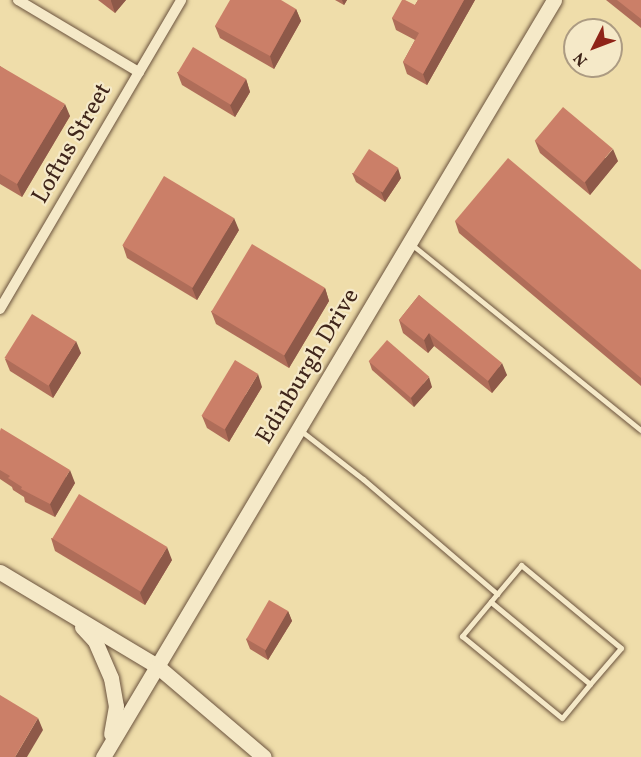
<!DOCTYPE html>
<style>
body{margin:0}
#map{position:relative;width:641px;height:757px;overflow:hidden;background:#efddaa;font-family:Vollkorn,serif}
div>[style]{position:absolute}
.roads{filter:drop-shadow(0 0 2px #6b533e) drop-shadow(0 0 2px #6b533e)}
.lane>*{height:5px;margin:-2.5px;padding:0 2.5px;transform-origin:2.5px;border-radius:2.5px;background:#f5e9c8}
.street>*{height:10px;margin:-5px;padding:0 5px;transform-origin:5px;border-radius:5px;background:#f5e9c8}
.secondary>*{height:15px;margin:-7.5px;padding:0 7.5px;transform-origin:7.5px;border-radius:7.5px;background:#f5e9c8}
.wall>*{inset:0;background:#af6d59}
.shaded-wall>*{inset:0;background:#8e5949}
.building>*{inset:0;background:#cb7f68;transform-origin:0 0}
span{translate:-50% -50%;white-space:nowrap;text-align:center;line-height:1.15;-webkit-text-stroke:4.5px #f5e9c8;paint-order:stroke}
.street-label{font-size:24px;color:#3f251a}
.north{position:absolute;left:563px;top:18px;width:60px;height:60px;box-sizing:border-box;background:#f5e9c8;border:2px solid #ac9b82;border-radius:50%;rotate:228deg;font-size:16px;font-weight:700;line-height:24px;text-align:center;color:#3f251a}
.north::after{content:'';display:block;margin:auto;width:21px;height:27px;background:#8f2418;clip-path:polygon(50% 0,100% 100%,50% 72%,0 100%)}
</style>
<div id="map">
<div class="roads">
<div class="lane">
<i style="left:411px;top:244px;width:296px;rotate:39deg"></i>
<i style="left:300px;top:430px;width:80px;rotate:37.9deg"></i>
<i style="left:363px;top:479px;width:177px;rotate:40.6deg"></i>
<i style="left:497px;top:594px;width:55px;rotate:129.8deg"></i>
<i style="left:462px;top:636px;width:129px;rotate:39.4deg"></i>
<i style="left:562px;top:718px;width:44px;rotate:-50.5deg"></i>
<i style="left:590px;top:684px;width:129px;rotate:-140.4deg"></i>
<i style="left:497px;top:594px;width:38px;rotate:-50deg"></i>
<i style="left:521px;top:565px;width:130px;rotate:39.7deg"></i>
<i style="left:621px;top:648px;width:48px;rotate:130.7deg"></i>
</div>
<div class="street">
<i style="left:18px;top:0;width:141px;rotate:30.8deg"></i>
<i style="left:0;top:309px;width:358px;rotate:-59.6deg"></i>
</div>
<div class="secondary">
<i style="left:0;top:572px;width:183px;rotate:30.9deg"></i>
<i style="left:157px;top:666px;width:140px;rotate:40.4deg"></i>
<i style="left:82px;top:627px;width:19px;rotate:47deg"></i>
<i style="left:95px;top:641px;width:40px;rotate:66.6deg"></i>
<i style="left:111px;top:678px;width:28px;rotate:80deg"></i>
<i style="left:116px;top:706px;width:28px;rotate:100deg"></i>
<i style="left:103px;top:757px;width:881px;rotate:-59.21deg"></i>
</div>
</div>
<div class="wall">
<i style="clip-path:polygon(98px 0,126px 0,115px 13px)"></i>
<i style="clip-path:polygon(335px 0,347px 0,344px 5px)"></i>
<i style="clip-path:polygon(418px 0,475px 0,427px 85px,407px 74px,403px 62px,415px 40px,396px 30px,392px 18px,415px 5px)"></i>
<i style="clip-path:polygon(606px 0,641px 0,641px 28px)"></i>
<i style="clip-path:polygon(296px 9px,301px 21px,274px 69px,220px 38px,215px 26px)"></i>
<i style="clip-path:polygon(0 66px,70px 116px,22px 197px,0 184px)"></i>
<i style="clip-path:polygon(177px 72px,246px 79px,250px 92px,235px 117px,182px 85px)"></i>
<i style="clip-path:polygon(535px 141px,618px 161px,590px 195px,540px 153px)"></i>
<i style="clip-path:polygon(352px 173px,401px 178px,385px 202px,356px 182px)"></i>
<i style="clip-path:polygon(455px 221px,641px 270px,641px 386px,459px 233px)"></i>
<i style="clip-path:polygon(239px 230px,197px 300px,127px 258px,123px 246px)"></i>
<i style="clip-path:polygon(325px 288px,329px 301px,289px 368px,216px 324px,211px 311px)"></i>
<i style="clip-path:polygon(419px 295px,507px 375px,492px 393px,434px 346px,428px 353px,403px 333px,399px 320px)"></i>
<i style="clip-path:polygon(81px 353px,53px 398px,10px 371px,5px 359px)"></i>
<i style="clip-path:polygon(369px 361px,432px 387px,414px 407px,372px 370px)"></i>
<i style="clip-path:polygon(262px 387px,229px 442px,207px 428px,202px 416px)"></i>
<i style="clip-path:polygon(0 431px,75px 483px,55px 517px,25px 502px,24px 497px,13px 490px,12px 487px,0 479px)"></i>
<i style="clip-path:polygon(51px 538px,172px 560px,145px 605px,55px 551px)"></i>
<i style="clip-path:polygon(288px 611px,292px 621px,268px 660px,250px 649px,246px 639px)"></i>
</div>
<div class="shaded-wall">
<i style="clip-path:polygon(111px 0,126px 0,115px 13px,111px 1px)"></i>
<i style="clip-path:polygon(342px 0,347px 0,344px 5px)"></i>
<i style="clip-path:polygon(464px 0,475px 0,427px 85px,423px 74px)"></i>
<i style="clip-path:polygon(296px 9px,301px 21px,274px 69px,270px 56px)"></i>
<i style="clip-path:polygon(246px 79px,250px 92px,235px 117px,230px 105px)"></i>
<i style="clip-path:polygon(65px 104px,70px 116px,22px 197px,17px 184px)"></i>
<i style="clip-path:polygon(613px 149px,618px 161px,590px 195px,585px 182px)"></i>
<i style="clip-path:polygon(398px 168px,401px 178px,385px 202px,381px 192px)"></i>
<i style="clip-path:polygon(234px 218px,239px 230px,197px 300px,192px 288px)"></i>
<i style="clip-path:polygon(325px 288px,329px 301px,289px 368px,284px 355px)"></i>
<i style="clip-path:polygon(429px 333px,434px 346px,428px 353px,424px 340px)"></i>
<i style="clip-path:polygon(76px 341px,81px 353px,53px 398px,49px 385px)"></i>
<i style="clip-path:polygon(502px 363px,507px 375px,492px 393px,488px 381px)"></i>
<i style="clip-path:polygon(258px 374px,262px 387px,229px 442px,225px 429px)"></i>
<i style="clip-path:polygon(429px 377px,432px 387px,414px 407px,411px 398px)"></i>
<i style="clip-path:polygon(70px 470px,75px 483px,55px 517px,50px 504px)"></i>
<i style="clip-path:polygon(167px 547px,172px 560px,145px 605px,140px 593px)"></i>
<i style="clip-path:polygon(288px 611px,292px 621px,268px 660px,265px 651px)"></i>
<i style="clip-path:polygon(38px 718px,43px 730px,27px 757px,15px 757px)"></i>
</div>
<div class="building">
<i style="clip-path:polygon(230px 0,281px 0,296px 9px,270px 56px,215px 26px)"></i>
<i style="clip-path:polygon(402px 0,405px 0,415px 5px,418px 0,464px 0,423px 74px,403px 62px,419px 33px,392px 18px)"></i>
<i style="clip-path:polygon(617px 0,641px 0,641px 19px)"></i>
<i style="left:193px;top:47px;width:62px;height:30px;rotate:31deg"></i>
<i style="clip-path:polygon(0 66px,65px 104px,17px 184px,0 174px)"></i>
<i style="left:563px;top:107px;width:65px;height:44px;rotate:40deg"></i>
<i style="left:369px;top:149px;width:35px;height:29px;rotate:33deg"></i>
<i style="clip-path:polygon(508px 158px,641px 270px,641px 378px,455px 221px)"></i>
<i style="left:164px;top:176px;width:82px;height:81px;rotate:31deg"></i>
<i style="left:252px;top:244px;width:85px;height:79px;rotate:31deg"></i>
<i style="clip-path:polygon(419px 295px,502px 363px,488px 381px,429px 333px,424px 340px,399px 320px)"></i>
<i style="left:32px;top:314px;width:52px;height:52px;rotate:32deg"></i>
<i style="left:387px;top:340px;width:56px;height:28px;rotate:41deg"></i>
<i style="left:235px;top:360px;width:27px;height:65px;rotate:31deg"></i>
<i style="clip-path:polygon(1px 428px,70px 470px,50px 504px,21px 489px,22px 487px,8px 478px,10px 476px,0 470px,0 431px)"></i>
<i style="left:79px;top:494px;width:103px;height:52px;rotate:31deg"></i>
<i style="left:269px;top:600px;width:22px;height:45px;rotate:30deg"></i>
<i style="clip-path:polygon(0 695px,38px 718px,15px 757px,0 757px)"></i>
</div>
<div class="street-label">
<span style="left:73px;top:144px;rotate:-60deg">Loftus Street</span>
<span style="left:309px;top:367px;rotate:-59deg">Edinburgh Drive</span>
</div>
<div class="north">N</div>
</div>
